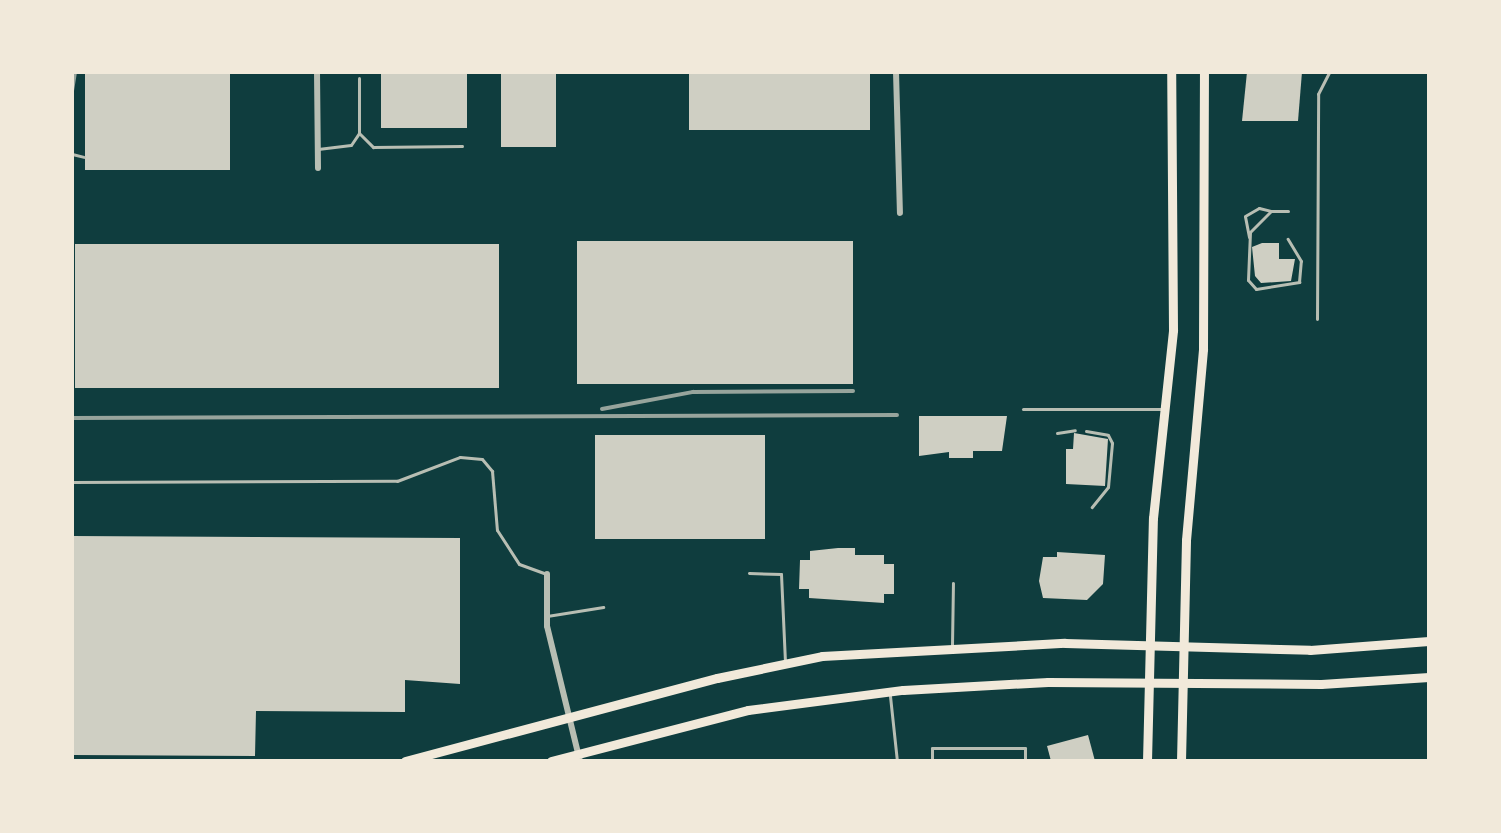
<!DOCTYPE html>
<style>
body{margin:0}
#map{position:relative;width:1501px;height:833px;overflow:hidden;background:#0f3d3e;font-family:Bitter,serif}
div>[style]{position:absolute}
.building>*{inset:0;background:#cfcfc3;transform-origin:0 0}
.service>*{height:3px;margin:-1.5px;padding:0 1.5px;transform-origin:1.5px;border-radius:1.5px;background:#b8beb3}
.minor>*{height:6px;margin:-3px;padding:0 3px;transform-origin:3px;border-radius:3px;background:#b8beb3}
.primary>*{height:9px;margin:-4.5px;padding:0 4.5px;transform-origin:4.5px;border-radius:4.5px;background:#f1e9da}
.rail>*{height:4px;margin:-2px;padding:0 2px;transform-origin:2px;border-radius:2px;background:#97a49c}
span{translate:-50% -50%;white-space:nowrap;text-align:center;line-height:1.15;-webkit-text-stroke:7px #f1e9da;paint-order:stroke}
.frame{position:absolute;inset:0;border:74px solid #f1e9da;pointer-events:none}
</style>
<div id="map">
<div class="building">
<i style="left:85px;top:72px;width:145px;height:98px"></i>
<i style="left:381px;top:72px;width:86px;height:56px"></i>
<i style="left:501px;top:72px;width:55px;height:75px"></i>
<i style="left:689px;top:72px;width:181px;height:58px"></i>
<i style="clip-path:polygon(1247px 72px,1302px 72px,1298px 121px,1242px 121px)"></i>
<i style="left:853px;top:241px;width:143px;height:276px;rotate:90deg"></i>
<i style="clip-path:polygon(1262px 243px,1279px 243px,1279px 259px,1295px 259px,1291px 281px,1261px 283px,1255px 276px,1252px 247px)"></i>
<i style="left:499px;top:244px;width:144px;height:424px;rotate:90deg"></i>
<i style="clip-path:polygon(919px 416px,1007px 416px,1002px 451px,973px 451px,973px 458px,949px 458px,949px 452px,919px 456px)"></i>
<i style="clip-path:polygon(1074px 433px,1108px 439px,1105px 486px,1066px 484px,1066px 449px,1073px 449px)"></i>
<i style="left:595px;top:435px;width:170px;height:104px"></i>
<i style="clip-path:polygon(72px 536px,460px 538px,460px 684px,405px 680px,405px 712px,256px 711px,255px 756px,72px 755px)"></i>
<i style="clip-path:polygon(838px 548px,855px 548px,855px 555px,884px 555px,884px 564px,894px 564px,894px 594px,884px 594px,884px 603px,809px 598px,809px 589px,799px 589px,800px 560px,810px 560px,810px 551px)"></i>
<i style="clip-path:polygon(1057px 552px,1105px 555px,1103px 584px,1087px 600px,1043px 598px,1039px 581px,1043px 557px,1057px 557px)"></i>
<i style="clip-path:polygon(1088px 735px,1095px 761px,1051px 761px,1047px 746px)"></i>
</div>
<div class="service">
<i style="left:359px;top:133px;width:20px;rotate:45deg"></i>
<i style="left:373px;top:147px;width:89px;rotate:-0.6deg"></i>
<i style="left:318px;top:149px;width:33px;rotate:-7deg"></i>
<i style="left:351px;top:145px;width:14px;rotate:-56deg"></i>
<i style="left:359px;top:133px;width:55px;rotate:-90deg"></i>
<i style="left:72px;top:154px;width:12px;rotate:14deg"></i>
<i style="left:1288px;top:211px;width:17px;rotate:180deg"></i>
<i style="left:1271px;top:211px;width:30px;rotate:135deg"></i>
<i style="left:1250px;top:232px;width:48px;rotate:92.4deg"></i>
<i style="left:1248px;top:280px;width:12px;rotate:48deg"></i>
<i style="left:1256px;top:289px;width:44px;rotate:-9.2deg"></i>
<i style="left:1299px;top:282px;width:21px;rotate:-85deg"></i>
<i style="left:1301px;top:261px;width:26px;rotate:-121deg"></i>
<i style="left:1249px;top:237px;width:21px;rotate:-101deg"></i>
<i style="left:1245px;top:216px;width:16px;rotate:-30deg"></i>
<i style="left:1259px;top:208px;width:12px;rotate:14deg"></i>
<i style="left:1317px;top:319px;width:225px;rotate:-89.7deg"></i>
<i style="left:1318px;top:94px;width:25px;rotate:-63deg"></i>
<i style="left:1023px;top:409px;width:138px"></i>
<i style="left:1086px;top:431px;width:22px;rotate:10deg"></i>
<i style="left:1108px;top:435px;width:9px;rotate:63deg"></i>
<i style="left:1112px;top:443px;width:44px;rotate:95.2deg"></i>
<i style="left:1108px;top:487px;width:26px;rotate:129deg"></i>
<i style="left:1057px;top:433px;width:18px;rotate:-9deg"></i>
<i style="left:72px;top:482px;width:325px;rotate:-0.2deg"></i>
<i style="left:397px;top:481px;width:67px;rotate:-20.9deg"></i>
<i style="left:460px;top:457px;width:22px;rotate:5deg"></i>
<i style="left:482px;top:459px;width:16px;rotate:50deg"></i>
<i style="left:492px;top:471px;width:59px;rotate:85.2deg"></i>
<i style="left:497px;top:530px;width:40px;rotate:57.1deg"></i>
<i style="left:519px;top:564px;width:30px;rotate:20deg"></i>
<i style="left:749px;top:573px;width:32px;rotate:2deg"></i>
<i style="left:781px;top:574px;width:89px;rotate:87.4deg"></i>
<i style="left:547px;top:616px;width:57px;rotate:-9.1deg"></i>
<i style="left:952px;top:645px;width:62px;rotate:-89.1deg"></i>
<i style="left:890px;top:696px;width:65px;rotate:83.9deg"></i>
<i style="left:932px;top:761px;width:13px;rotate:-90deg"></i>
<i style="left:932px;top:748px;width:93px"></i>
<i style="left:1025px;top:748px;width:13px;rotate:90deg"></i>
</div>
<div class="minor">
<i style="left:317px;top:72px;width:96px;rotate:89.4deg"></i>
<i style="left:896px;top:72px;width:141px;rotate:88.4deg"></i>
<i style="left:547px;top:574px;width:52px;rotate:90deg"></i>
<i style="left:547px;top:626px;width:139px;rotate:76.3deg"></i>
</div>
<div class="primary">
<i style="left:405px;top:761px;width:323px;rotate:-14.9deg"></i>
<i style="left:717px;top:678px;width:107px;rotate:-11.8deg"></i>
<i style="left:822px;top:656px;width:243px;rotate:-3.1deg"></i>
<i style="left:1065px;top:643px;width:245px;rotate:1.6deg"></i>
<i style="left:1310px;top:650px;width:119px;rotate:-4.3deg"></i>
<i style="left:551px;top:761px;width:203px;rotate:-14.5deg"></i>
<i style="left:748px;top:710px;width:156px;rotate:-7.4deg"></i>
<i style="left:903px;top:690px;width:145px;rotate:-3.2deg"></i>
<i style="left:1048px;top:682px;width:273px;rotate:0.4deg"></i>
<i style="left:1321px;top:684px;width:108px;rotate:-3.7deg"></i>
<i style="left:1147px;top:761px;width:243px;rotate:-88.6deg"></i>
<i style="left:1153px;top:518px;width:189px;rotate:-83.9deg"></i>
<i style="left:1173px;top:330px;width:258px;rotate:-90.4deg"></i>
<i style="left:1181px;top:761px;width:221px;rotate:-88.7deg"></i>
<i style="left:1186px;top:540px;width:192px;rotate:-84.9deg"></i>
<i style="left:1203px;top:349px;width:277px;rotate:-89.8deg"></i>
</div>
<div class="rail">
<i style="left:72px;top:91px;width:19px;rotate:-81deg"></i>
<i style="left:602px;top:409px;width:93px;rotate:-10.6deg"></i>
<i style="left:693px;top:392px;width:160px;rotate:-0.4deg"></i>
<i style="left:72px;top:418px;width:825px;rotate:-0.21deg"></i>
</div>
<div class="frame"></div>
</div>
